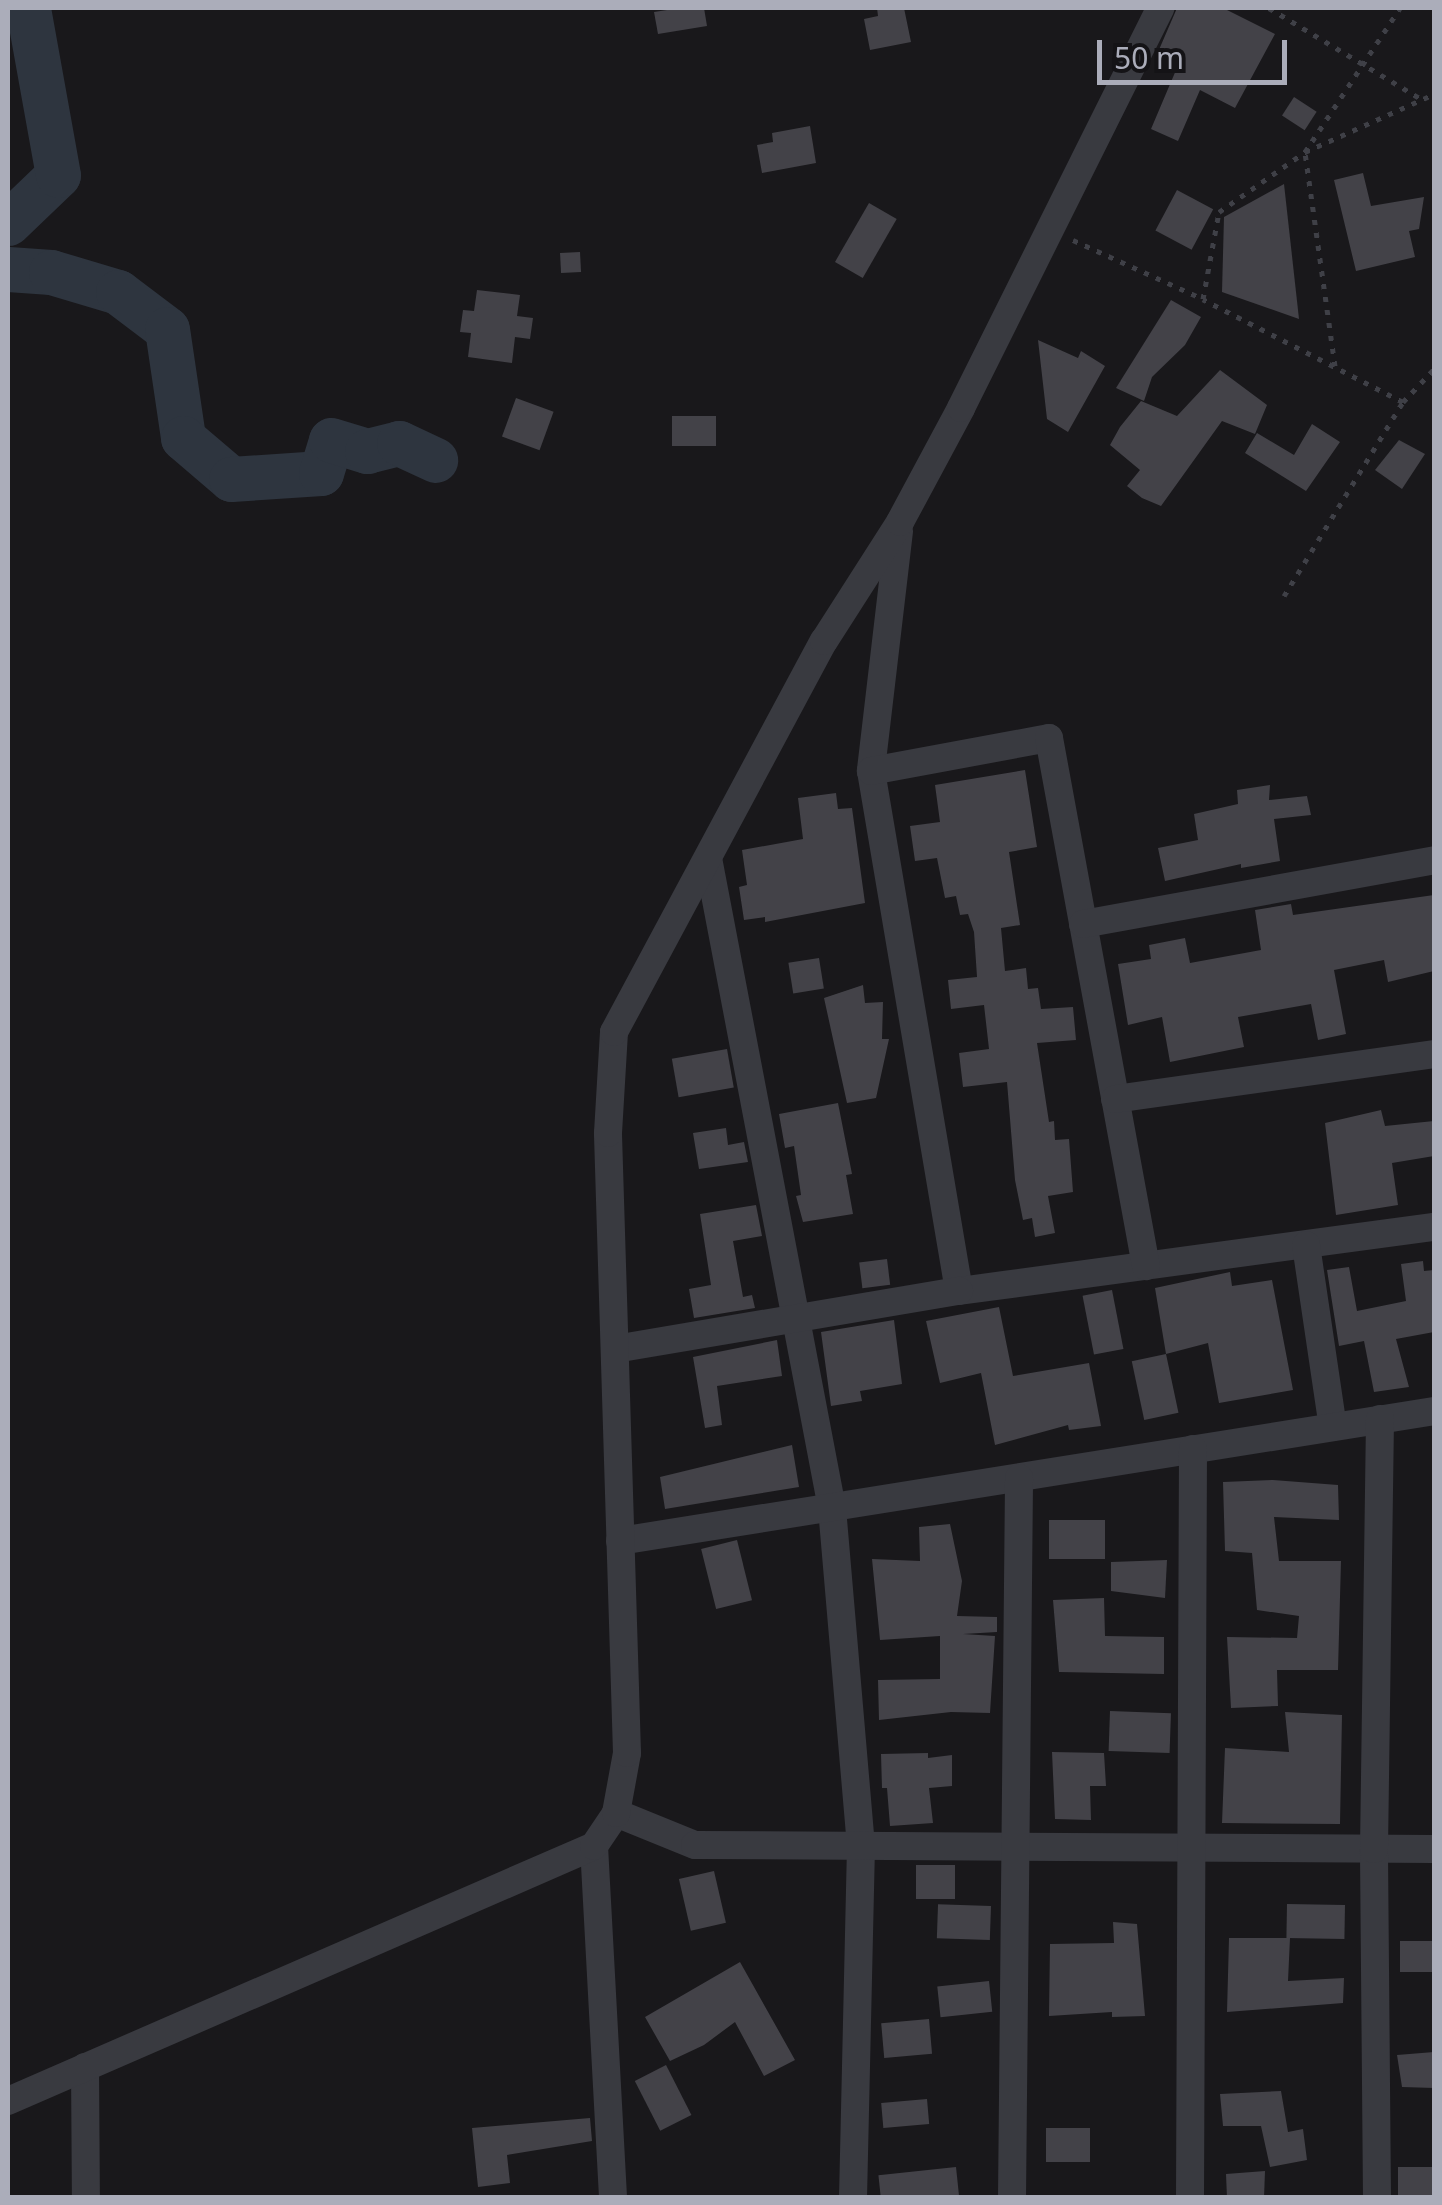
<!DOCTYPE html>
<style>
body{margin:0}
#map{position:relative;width:1442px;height:2205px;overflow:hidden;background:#19181b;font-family:"Noto Sans",sans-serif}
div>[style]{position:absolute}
.river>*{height:45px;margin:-22.5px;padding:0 22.5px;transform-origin:22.5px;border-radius:22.5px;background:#2e353f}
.building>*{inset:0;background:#434248;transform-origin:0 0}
.path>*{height:5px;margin-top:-2.5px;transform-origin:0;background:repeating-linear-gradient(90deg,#3f4047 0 5px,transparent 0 13px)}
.minor>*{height:28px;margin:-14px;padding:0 14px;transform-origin:14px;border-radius:14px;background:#393a40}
span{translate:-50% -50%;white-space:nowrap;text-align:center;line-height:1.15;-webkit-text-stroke:10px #141316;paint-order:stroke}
.frame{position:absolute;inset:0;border:10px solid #abadba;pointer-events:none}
.scale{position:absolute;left:1097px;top:40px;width:190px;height:45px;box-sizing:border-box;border:5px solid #abadba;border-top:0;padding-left:12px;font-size:30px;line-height:35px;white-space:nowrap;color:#abadba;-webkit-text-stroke:8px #141316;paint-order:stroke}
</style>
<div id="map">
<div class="river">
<i style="left:8px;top:223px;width:69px;rotate:-43.8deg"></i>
<i style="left:58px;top:175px;width:170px;rotate:-100.2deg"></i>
<i style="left:8px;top:269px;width:43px;rotate:4deg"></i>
<i style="left:51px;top:272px;width:70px;rotate:16.6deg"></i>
<i style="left:118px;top:292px;width:61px;rotate:37.1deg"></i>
<i style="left:167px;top:329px;width:110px;rotate:81.6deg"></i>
<i style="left:183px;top:438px;width:63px;rotate:40.5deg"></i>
<i style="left:231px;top:479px;width:90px;rotate:-3.8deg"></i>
<i style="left:321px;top:473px;width:34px;rotate:-73deg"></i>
<i style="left:331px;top:440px;width:38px;rotate:17deg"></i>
<i style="left:367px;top:451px;width:33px;rotate:-14deg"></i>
<i style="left:399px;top:443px;width:40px;rotate:25deg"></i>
</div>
<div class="building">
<i style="clip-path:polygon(680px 8px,704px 8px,707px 26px,658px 34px,654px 12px)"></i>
<i style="clip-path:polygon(877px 8px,904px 8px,911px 42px,870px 50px,864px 19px,878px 16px)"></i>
<i style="clip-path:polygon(1177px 8px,1223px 8px,1275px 34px,1235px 108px,1200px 90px,1178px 141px,1151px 129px,1179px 63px,1158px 52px)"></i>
<i style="left:1294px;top:97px;width:27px;height:22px;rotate:33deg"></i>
<i style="clip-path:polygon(810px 126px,816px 163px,762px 173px,757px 145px,773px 142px,772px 133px)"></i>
<i style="clip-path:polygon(1363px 173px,1371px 206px,1424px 197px,1419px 229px,1409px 231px,1415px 257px,1356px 271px,1334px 180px)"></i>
<i style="clip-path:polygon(1284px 184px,1299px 319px,1222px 292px,1224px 217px)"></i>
<i style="left:1177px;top:190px;width:41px;height:46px;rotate:28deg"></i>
<i style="left:869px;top:203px;width:32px;height:68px;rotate:30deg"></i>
<i style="left:580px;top:252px;width:20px;height:20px;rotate:87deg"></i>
<i style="clip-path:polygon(477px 290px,520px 295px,517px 316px,533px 318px,530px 339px,515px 337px,512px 363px,468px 357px,471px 333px,460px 332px,463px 310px,474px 311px)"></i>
<i style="clip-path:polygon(1171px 300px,1201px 317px,1185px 345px,1152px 377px,1144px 401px,1116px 388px)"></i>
<i style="clip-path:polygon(1038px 340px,1078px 358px,1081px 351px,1105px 366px,1068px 432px,1047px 419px)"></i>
<i style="clip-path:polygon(1220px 370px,1267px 405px,1255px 434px,1222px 421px,1161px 506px,1142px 498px,1127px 486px,1140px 470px,1110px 445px,1120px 427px,1141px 401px,1177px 416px)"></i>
<i style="left:516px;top:398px;width:40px;height:41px;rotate:20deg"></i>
<i style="left:716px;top:416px;width:30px;height:44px;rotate:90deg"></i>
<i style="clip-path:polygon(1312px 424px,1340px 442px,1306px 491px,1245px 453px,1257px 433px,1294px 455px)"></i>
<i style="clip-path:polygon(1399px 440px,1425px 454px,1402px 489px,1375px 470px)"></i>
<i style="clip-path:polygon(1025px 770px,1037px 847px,1009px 852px,1020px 925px,1001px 928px,1005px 971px,1026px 968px,1028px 989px,1038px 988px,1041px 1009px,1073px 1007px,1076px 1040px,1037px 1043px,1049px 1122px,1054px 1121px,1055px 1140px,1069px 1139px,1073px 1192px,1048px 1196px,1055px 1233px,1035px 1237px,1032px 1218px,1023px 1220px,1015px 1180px,1007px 1082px,963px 1087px,959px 1053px,989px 1049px,984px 1005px,951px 1009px,948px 980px,977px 977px,974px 932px,968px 914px,960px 915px,956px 896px,945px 898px,937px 858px,915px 861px,910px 826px,940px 822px,935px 785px)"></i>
<i style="clip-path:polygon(1270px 785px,1269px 800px,1307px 796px,1311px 815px,1274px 819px,1280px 861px,1241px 868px,1241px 864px,1165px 881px,1158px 848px,1198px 840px,1194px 814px,1238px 804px,1237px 790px)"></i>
<i style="clip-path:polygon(836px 793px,838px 809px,852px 808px,865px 903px,765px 922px,765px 917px,744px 920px,739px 887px,747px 885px,742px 850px,803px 839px,798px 798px)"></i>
<i style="clip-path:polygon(1434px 895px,1434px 971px,1388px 982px,1384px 960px,1334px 970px,1346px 1034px,1318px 1040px,1311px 1004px,1238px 1017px,1244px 1047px,1170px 1062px,1162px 1017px,1128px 1025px,1118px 964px,1151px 959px,1149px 945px,1185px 938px,1190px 963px,1261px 950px,1255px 910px,1291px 904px,1293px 915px)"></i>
<i style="left:819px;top:958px;width:31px;height:31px;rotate:81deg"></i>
<i style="clip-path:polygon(863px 985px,865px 1003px,883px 1002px,882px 1039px,889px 1039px,876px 1098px,847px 1103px,824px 998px)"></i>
<i style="left:727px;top:1049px;width:39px;height:56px;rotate:80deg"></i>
<i style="clip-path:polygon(838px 1103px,852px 1174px,846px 1175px,853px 1214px,803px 1222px,796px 1196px,801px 1195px,794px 1146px,785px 1148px,779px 1114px)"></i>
<i style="clip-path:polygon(1381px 1110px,1385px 1126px,1434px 1121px,1434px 1156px,1392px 1163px,1398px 1205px,1336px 1215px,1325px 1123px)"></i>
<i style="clip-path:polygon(726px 1128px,728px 1145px,744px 1142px,748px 1162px,699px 1169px,693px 1133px)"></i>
<i style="clip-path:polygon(756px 1205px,762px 1236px,733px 1241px,743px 1297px,752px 1295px,755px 1308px,694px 1318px,689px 1289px,711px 1285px,700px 1214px)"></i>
<i style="left:887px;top:1259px;width:26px;height:28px;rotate:83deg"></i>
<i style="clip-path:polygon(1423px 1261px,1424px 1271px,1434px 1270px,1434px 1332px,1396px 1339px,1409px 1387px,1374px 1392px,1364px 1341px,1339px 1346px,1327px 1270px,1349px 1267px,1357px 1311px,1406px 1301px,1401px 1264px)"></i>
<i style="clip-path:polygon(1230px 1272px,1232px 1286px,1272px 1280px,1293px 1390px,1219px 1403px,1208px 1343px,1166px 1354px,1155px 1288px)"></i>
<i style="left:1112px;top:1290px;width:60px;height:30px;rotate:79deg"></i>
<i style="clip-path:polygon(999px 1307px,1013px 1376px,1089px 1363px,1101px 1426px,1069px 1430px,1068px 1425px,995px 1445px,981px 1373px,940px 1383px,926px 1321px)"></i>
<i style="clip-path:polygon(894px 1320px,902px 1384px,860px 1391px,862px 1401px,831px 1406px,821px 1332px)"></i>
<i style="clip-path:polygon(777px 1340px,782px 1376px,717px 1386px,722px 1425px,705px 1428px,693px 1357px)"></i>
<i style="left:1166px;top:1354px;width:60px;height:35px;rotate:78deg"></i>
<i style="clip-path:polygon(792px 1445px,799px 1487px,665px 1509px,660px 1477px)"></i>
<i style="clip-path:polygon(1273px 1480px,1338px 1485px,1339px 1520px,1274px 1517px,1279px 1561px,1341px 1561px,1338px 1670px,1277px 1670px,1278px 1706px,1231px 1708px,1227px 1637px,1297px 1638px,1299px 1616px,1257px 1610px,1252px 1553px,1225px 1551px,1223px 1482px)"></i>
<i style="left:1105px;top:1520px;width:39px;height:56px;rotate:90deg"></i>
<i style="clip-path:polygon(950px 1524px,962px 1581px,957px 1616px,997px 1617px,997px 1632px,963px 1634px,995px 1636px,990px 1713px,951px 1712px,879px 1720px,878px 1680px,940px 1679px,940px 1636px,880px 1640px,872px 1559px,920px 1561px,919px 1527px)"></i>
<i style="left:737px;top:1540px;width:62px;height:37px;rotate:76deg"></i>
<i style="clip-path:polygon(1167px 1560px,1165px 1598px,1111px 1591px,1111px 1562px)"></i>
<i style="clip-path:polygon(1104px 1598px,1105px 1636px,1164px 1637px,1164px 1674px,1059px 1672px,1053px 1600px)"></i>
<i style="left:1110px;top:1711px;width:61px;height:40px;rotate:2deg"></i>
<i style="clip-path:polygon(1285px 1712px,1342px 1715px,1340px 1824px,1222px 1823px,1225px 1748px,1289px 1752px)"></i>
<i style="clip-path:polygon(1052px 1752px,1104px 1753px,1106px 1786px,1090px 1786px,1091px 1820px,1055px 1819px)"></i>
<i style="clip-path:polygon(928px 1753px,928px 1758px,952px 1755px,952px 1786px,929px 1788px,933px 1823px,890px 1826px,887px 1788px,882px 1788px,881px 1754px)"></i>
<i style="left:955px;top:1865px;width:34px;height:39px;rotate:90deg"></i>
<i style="left:714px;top:1871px;width:53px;height:36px;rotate:77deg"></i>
<i style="left:1287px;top:1904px;width:58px;height:34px;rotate:1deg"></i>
<i style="left:991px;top:1906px;width:34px;height:53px;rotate:92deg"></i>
<i style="clip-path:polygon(1113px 1922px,1137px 1924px,1145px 2016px,1112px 2017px,1112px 2012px,1049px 2016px,1050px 1944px,1114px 1943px)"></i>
<i style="clip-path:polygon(1229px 1938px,1290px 1938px,1288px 1981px,1344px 1978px,1343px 2003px,1227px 2012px)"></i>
<i style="left:1434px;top:1941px;width:31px;height:34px;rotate:90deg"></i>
<i style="clip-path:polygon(740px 1962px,795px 2060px,764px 2076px,735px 2022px,704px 2045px,670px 2061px,645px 2017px)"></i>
<i style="left:989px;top:1981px;width:31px;height:52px;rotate:84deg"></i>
<i style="left:929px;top:2019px;width:35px;height:48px;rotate:85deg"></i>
<i style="clip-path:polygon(1434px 2052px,1434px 2088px,1402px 2087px,1397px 2055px)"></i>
<i style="left:666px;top:2065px;width:56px;height:35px;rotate:63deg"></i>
<i style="clip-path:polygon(1281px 2091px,1288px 2132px,1303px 2129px,1307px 2160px,1270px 2167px,1261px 2126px,1223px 2126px,1220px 2094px)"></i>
<i style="left:927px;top:2099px;width:25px;height:46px;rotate:85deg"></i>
<i style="clip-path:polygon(590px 2118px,592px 2141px,507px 2155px,510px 2183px,478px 2187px,472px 2128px)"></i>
<i style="left:1090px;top:2128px;width:34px;height:44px;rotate:90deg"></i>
<i style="left:956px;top:2167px;width:31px;height:78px;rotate:84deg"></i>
<i style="left:1434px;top:2167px;width:31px;height:36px;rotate:90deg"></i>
<i style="clip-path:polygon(1265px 2171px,1264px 2198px,1227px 2198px,1226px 2174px)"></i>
</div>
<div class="path">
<i style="left:1269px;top:8px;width:179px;rotate:30.9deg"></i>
<i style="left:1073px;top:240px;width:143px;rotate:24.4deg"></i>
<i style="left:1335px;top:366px;width:216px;rotate:-98deg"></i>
<i style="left:1305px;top:152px;width:173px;rotate:-56.6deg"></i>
<i style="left:1403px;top:402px;width:225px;rotate:-152.8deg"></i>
<i style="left:1203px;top:299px;width:88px;rotate:-79.6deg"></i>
<i style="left:1219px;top:212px;width:105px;rotate:-34.9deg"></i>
<i style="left:1305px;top:152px;width:141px;rotate:-24.2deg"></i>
<i style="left:1284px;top:596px;width:228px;rotate:-58.5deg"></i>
<i style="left:1403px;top:402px;width:45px;rotate:-46.8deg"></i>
</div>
<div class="minor">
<i style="left:899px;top:531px;width:242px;rotate:96.7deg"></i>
<i style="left:871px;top:771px;width:527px;rotate:80.39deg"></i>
<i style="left:959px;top:1291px;width:479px;rotate:-7.7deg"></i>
<i style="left:871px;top:771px;width:181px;rotate:-10.5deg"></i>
<i style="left:1049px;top:738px;width:537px;rotate:79.59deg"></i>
<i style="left:708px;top:858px;width:662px;rotate:79.2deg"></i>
<i style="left:832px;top:1508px;width:339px;rotate:85.1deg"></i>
<i style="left:861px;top:1846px;width:352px;rotate:91.3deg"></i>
<i style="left:1083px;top:924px;width:357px;rotate:-10.3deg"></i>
<i style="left:1115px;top:1099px;width:322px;rotate:-8deg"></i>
<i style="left:1306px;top:1245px;width:184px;rotate:81.6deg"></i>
<i style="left:615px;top:1349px;width:349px;rotate:-9.6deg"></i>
<i style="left:620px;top:1541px;width:824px;rotate:-9.07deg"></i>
<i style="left:616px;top:1813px;width:85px;rotate:22.1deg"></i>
<i style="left:695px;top:1845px;width:739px;rotate:0.31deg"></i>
<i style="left:594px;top:1846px;width:353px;rotate:86.9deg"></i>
<i style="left:85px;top:2067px;width:131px;rotate:89.6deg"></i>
<i style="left:8px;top:2101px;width:639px;rotate:-23.52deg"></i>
<i style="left:594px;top:1846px;width:40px;rotate:-56deg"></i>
<i style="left:616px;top:1813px;width:61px;rotate:-79.6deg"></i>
<i style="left:627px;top:1753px;width:620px;rotate:-91.76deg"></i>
<i style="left:608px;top:1133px;width:101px;rotate:-86.6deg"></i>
<i style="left:614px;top:1032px;width:444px;rotate:-61.8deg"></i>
<i style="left:824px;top:641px;width:141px;rotate:-57.4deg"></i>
<i style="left:900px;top:522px;width:129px;rotate:-61.8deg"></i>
<i style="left:961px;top:408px;width:447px;rotate:-63.5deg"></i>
<i style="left:1012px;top:2198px;width:720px;rotate:-89.44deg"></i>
<i style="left:1190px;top:2198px;width:749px;rotate:-89.77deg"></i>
<i style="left:1377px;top:2198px;width:349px;rotate:-90.5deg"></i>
<i style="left:1374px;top:1849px;width:430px;rotate:-89.2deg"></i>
</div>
<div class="frame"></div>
<div class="scale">50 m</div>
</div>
